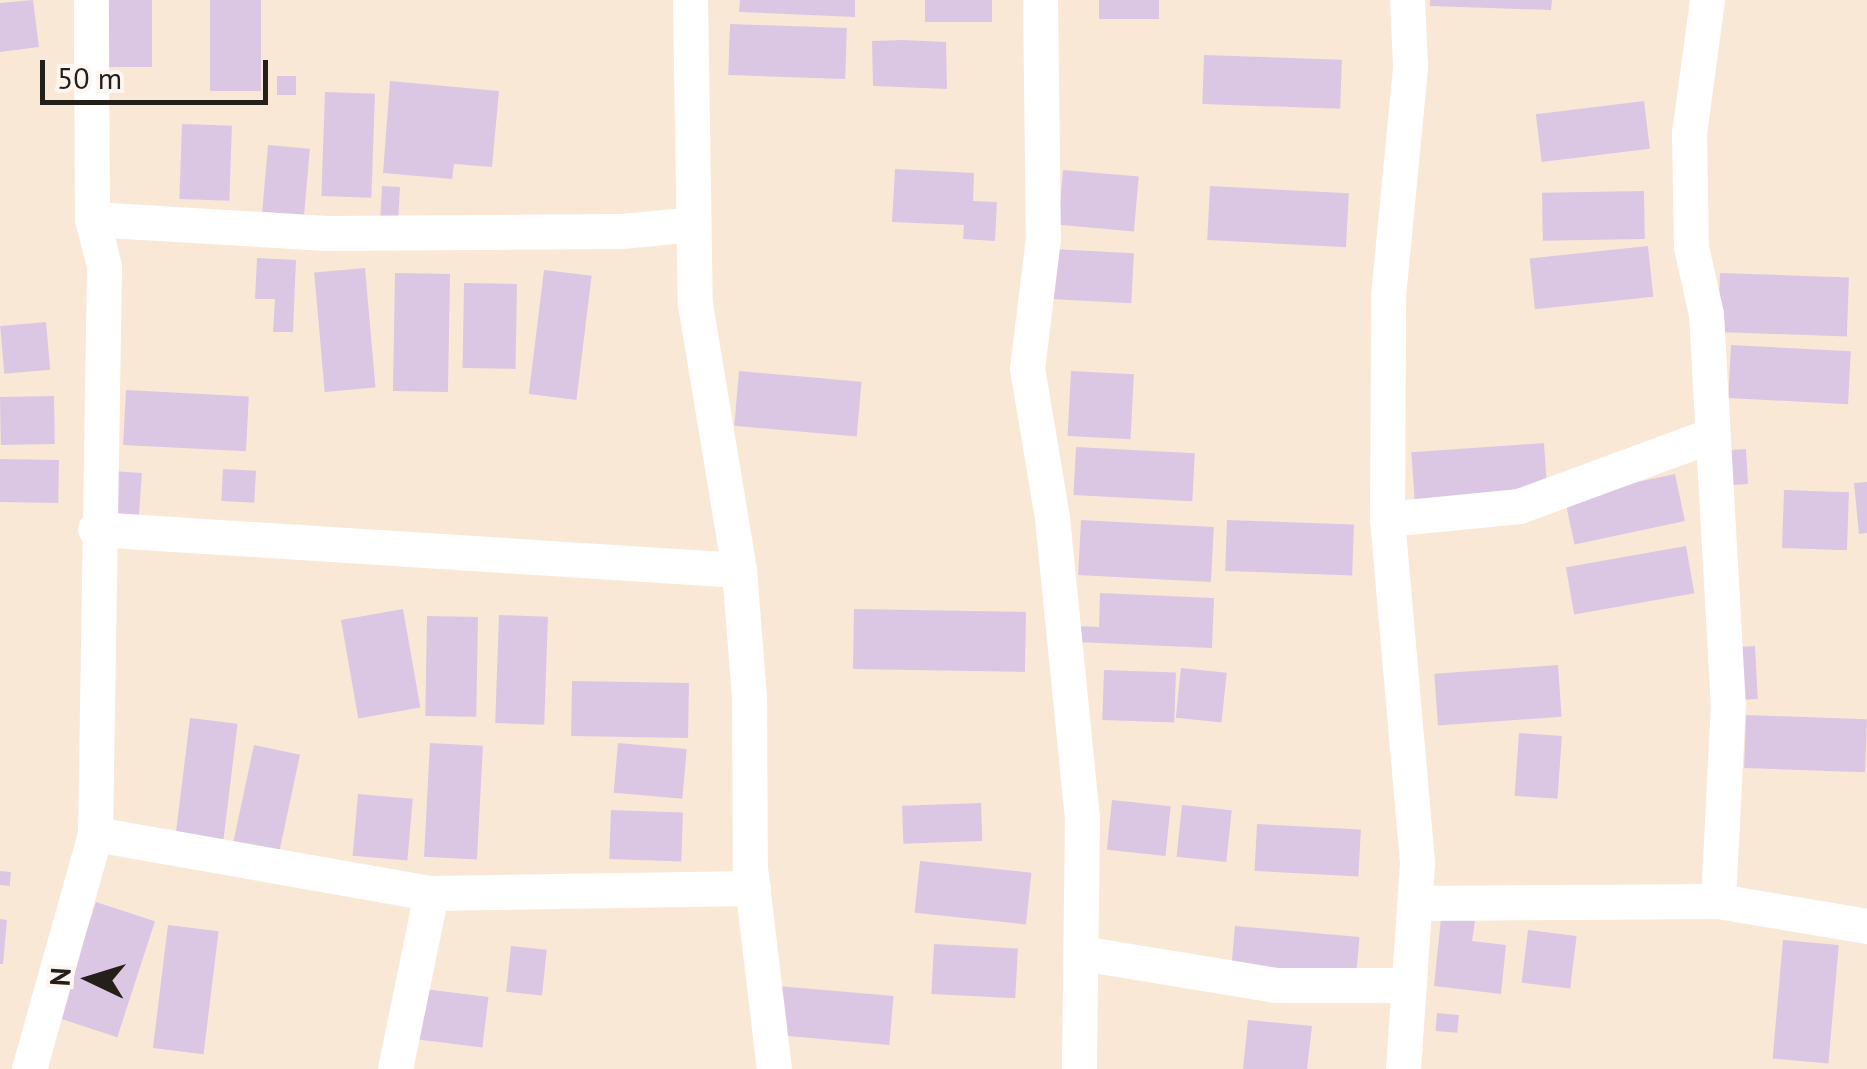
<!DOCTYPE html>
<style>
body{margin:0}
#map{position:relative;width:1867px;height:1069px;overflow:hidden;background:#fae8d7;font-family:"PT Sans",sans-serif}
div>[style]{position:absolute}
.building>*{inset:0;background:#dbc7e4;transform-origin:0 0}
.minor>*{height:35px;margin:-17.5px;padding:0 17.5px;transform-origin:17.5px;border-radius:17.5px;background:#fff}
span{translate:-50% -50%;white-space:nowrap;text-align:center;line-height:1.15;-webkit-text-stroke:9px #fef7f1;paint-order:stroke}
.north{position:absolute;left:40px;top:929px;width:100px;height:100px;-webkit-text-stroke:8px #fef7f1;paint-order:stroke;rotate:274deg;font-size:28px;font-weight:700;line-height:40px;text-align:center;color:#251f19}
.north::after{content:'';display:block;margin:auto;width:35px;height:45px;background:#251f19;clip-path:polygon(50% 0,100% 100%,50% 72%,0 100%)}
.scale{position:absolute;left:40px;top:60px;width:228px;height:45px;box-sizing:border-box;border:5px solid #251f19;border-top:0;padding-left:12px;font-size:30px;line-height:35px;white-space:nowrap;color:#251f19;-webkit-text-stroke:8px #fef7f1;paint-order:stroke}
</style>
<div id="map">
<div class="building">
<i style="clip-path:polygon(33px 0,39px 47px,0 52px,0 3px)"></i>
<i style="left:101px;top:0;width:51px;height:67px"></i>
<i style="left:210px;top:0;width:51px;height:91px"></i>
<i style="clip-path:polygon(740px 0,855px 0,855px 17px,739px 12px)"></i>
<i style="left:925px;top:0;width:67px;height:22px"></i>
<i style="left:1099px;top:0;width:60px;height:19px"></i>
<i style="clip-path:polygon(1430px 0,1552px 0,1551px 10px,1430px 6px)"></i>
<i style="left:730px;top:24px;width:117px;height:51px;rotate:2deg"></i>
<i style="clip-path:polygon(902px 40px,946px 42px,947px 89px,873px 86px,872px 41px)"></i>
<i style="left:1204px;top:55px;width:138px;height:49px;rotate:2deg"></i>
<i style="left:277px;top:76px;width:19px;height:19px"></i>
<i style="clip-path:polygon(390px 81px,499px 91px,492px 167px,454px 164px,452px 179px,383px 173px)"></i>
<i style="left:325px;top:92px;width:50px;height:104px;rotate:2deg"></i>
<i style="left:1644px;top:101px;width:48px;height:109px;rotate:83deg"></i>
<i style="left:182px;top:124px;width:50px;height:75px;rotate:2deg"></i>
<i style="left:268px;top:145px;width:42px;height:67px;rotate:5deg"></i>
<i style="clip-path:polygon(895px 169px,974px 173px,973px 201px,997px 202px,995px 241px,963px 239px,964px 225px,892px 222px)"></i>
<i style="left:1063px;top:170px;width:76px;height:55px;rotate:5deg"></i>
<i style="left:382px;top:186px;width:18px;height:30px;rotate:3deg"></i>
<i style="left:1210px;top:186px;width:139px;height:54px;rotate:3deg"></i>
<i style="left:1644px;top:191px;width:48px;height:102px;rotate:89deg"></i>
<i style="left:1648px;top:246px;width:51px;height:119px;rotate:84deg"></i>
<i style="left:1053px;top:249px;width:81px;height:50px;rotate:3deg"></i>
<i style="clip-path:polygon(257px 258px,296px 260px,293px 332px,273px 332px,275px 299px,255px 299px)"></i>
<i style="left:365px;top:268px;width:120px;height:51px;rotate:85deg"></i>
<i style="left:544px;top:270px;width:48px;height:125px;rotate:7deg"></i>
<i style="left:395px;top:273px;width:55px;height:118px;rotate:1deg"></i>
<i style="left:1720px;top:273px;width:129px;height:59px;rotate:2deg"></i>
<i style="left:464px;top:283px;width:53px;height:85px;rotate:1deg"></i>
<i style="left:46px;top:322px;width:48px;height:46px;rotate:85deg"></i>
<i style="left:1731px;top:345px;width:120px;height:53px;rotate:3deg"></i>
<i style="left:739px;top:371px;width:123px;height:55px;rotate:5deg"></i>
<i style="left:1071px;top:371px;width:63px;height:65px;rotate:3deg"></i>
<i style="left:126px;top:390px;width:123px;height:55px;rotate:3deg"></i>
<i style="left:54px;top:396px;width:48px;height:54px;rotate:89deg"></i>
<i style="left:1544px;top:443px;width:48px;height:133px;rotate:86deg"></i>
<i style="left:1076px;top:447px;width:119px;height:48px;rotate:3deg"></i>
<i style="clip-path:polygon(1746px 449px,1748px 484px,1717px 486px,1731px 450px)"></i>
<i style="left:0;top:459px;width:59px;height:43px;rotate:1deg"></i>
<i style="left:223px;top:469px;width:33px;height:32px;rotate:3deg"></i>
<i style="left:112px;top:471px;width:30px;height:54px;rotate:4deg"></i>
<i style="left:1675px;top:474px;width:48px;height:113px;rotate:78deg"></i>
<i style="clip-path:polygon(1867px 482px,1867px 533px,1859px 534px,1854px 483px)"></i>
<i style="left:1784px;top:490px;width:65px;height:58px;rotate:2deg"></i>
<i style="left:1081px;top:520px;width:133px;height:55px;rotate:3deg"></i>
<i style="left:1227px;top:520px;width:127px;height:51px;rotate:2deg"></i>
<i style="left:1686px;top:546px;width:48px;height:122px;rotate:80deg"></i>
<i style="clip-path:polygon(1100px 593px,1214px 598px,1212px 648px,1075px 642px,1076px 626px,1099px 627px)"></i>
<i style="left:403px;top:609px;width:100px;height:63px;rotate:80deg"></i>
<i style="left:854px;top:609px;width:172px;height:60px;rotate:1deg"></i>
<i style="left:499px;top:615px;width:49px;height:108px;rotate:2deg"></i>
<i style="left:427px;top:616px;width:51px;height:100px;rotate:1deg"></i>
<i style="left:1755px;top:646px;width:53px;height:27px;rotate:87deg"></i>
<i style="left:1558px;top:665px;width:52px;height:124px;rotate:86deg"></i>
<i style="left:1181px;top:668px;width:46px;height:50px;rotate:6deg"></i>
<i style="left:1104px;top:670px;width:72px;height:50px;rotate:2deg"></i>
<i style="left:572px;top:681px;width:117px;height:55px;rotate:1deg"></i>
<i style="left:1746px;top:715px;width:121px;height:53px;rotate:2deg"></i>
<i style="left:190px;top:718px;width:48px;height:126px;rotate:7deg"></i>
<i style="left:1519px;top:733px;width:43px;height:63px;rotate:4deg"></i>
<i style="left:430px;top:743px;width:53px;height:114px;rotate:3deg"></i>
<i style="left:618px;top:743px;width:69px;height:50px;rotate:5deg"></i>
<i style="left:254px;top:745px;width:47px;height:110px;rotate:12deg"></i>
<i style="left:358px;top:794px;width:55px;height:62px;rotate:5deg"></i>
<i style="left:1112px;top:800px;width:59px;height:50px;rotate:6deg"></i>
<i style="left:981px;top:803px;width:38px;height:79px;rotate:88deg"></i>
<i style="left:1182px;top:805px;width:50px;height:52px;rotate:6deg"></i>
<i style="left:611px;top:810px;width:72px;height:49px;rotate:2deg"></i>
<i style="left:1257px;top:824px;width:104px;height:47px;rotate:3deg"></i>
<i style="left:920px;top:861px;width:112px;height:52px;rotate:6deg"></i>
<i style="left:0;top:871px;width:11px;height:14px;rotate:5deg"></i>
<i style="left:96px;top:902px;width:62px;height:122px;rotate:18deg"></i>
<i style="clip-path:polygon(1441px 918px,1475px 921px,1472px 941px,1506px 945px,1501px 994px,1434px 986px)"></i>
<i style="clip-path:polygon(0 919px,7px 920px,3px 964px,0 964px)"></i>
<i style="left:168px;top:925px;width:51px;height:124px;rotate:7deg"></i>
<i style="left:1235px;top:926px;width:125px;height:39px;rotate:5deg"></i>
<i style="left:1528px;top:930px;width:49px;height:53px;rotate:7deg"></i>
<i style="left:1783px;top:940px;width:56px;height:119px;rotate:5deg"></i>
<i style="left:934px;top:944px;width:84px;height:50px;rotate:3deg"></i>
<i style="left:511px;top:946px;width:36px;height:46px;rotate:6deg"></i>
<i style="left:778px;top:986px;width:116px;height:49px;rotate:5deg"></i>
<i style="left:424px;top:989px;width:65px;height:51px;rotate:7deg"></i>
<i style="left:1437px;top:1013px;width:22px;height:18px;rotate:5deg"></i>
<i style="clip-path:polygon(1248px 1020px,1312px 1026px,1307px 1069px,1243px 1069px)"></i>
</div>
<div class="minor">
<i style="left:690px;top:0;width:304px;rotate:89.1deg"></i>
<i style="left:695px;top:304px;width:270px;rotate:80.6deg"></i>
<i style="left:739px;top:570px;width:128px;rotate:85.5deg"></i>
<i style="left:749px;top:698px;width:170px;rotate:89.7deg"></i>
<i style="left:750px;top:868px;width:202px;rotate:83.2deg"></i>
<i style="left:1040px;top:0;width:238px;rotate:89.3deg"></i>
<i style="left:1043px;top:238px;width:131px;rotate:97deg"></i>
<i style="left:1027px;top:368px;width:152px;rotate:80.5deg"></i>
<i style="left:1052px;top:518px;width:300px;rotate:84.3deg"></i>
<i style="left:1082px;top:816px;width:253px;rotate:90.7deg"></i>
<i style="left:1707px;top:0;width:134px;rotate:97.7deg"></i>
<i style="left:1689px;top:133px;width:114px;rotate:89deg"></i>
<i style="left:1691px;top:247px;width:69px;rotate:77.4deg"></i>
<i style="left:1706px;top:314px;width:390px;rotate:86.8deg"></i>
<i style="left:1728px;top:703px;width:198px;rotate:92.9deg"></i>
<i style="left:92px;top:219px;width:235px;rotate:3.4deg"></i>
<i style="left:327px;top:233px;width:295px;rotate:-0.4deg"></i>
<i style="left:622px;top:231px;width:71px;rotate:-5.6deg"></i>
<i style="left:1387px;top:519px;width:133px;rotate:-5.6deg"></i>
<i style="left:1519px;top:506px;width:202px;rotate:-20.2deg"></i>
<i style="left:95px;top:529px;width:645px;rotate:3.64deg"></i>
<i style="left:95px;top:834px;width:341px;rotate:10deg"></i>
<i style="left:431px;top:893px;width:322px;rotate:-0.9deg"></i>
<i style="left:1415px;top:903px;width:303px;rotate:-0.4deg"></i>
<i style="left:1718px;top:901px;width:151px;rotate:9.5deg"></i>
<i style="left:1081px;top:953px;width:198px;rotate:9.3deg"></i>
<i style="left:1276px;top:985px;width:132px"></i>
<i style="left:29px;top:1069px;width:244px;rotate:-74.3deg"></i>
<i style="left:95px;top:834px;width:568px;rotate:-89.09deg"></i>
<i style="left:104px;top:266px;width:49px;rotate:-104.3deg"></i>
<i style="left:92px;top:219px;width:219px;rotate:-90.3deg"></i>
<i style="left:395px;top:1069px;width:180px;rotate:-78.4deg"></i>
<i style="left:1403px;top:1069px;width:207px;rotate:-86.1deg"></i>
<i style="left:1417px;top:862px;width:344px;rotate:-95deg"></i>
<i style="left:1387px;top:519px;width:223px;rotate:-89.7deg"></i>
<i style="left:1388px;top:296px;width:231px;rotate:-84.5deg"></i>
<i style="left:1410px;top:66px;width:66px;rotate:-92.6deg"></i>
</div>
<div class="north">N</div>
<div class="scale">50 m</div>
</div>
